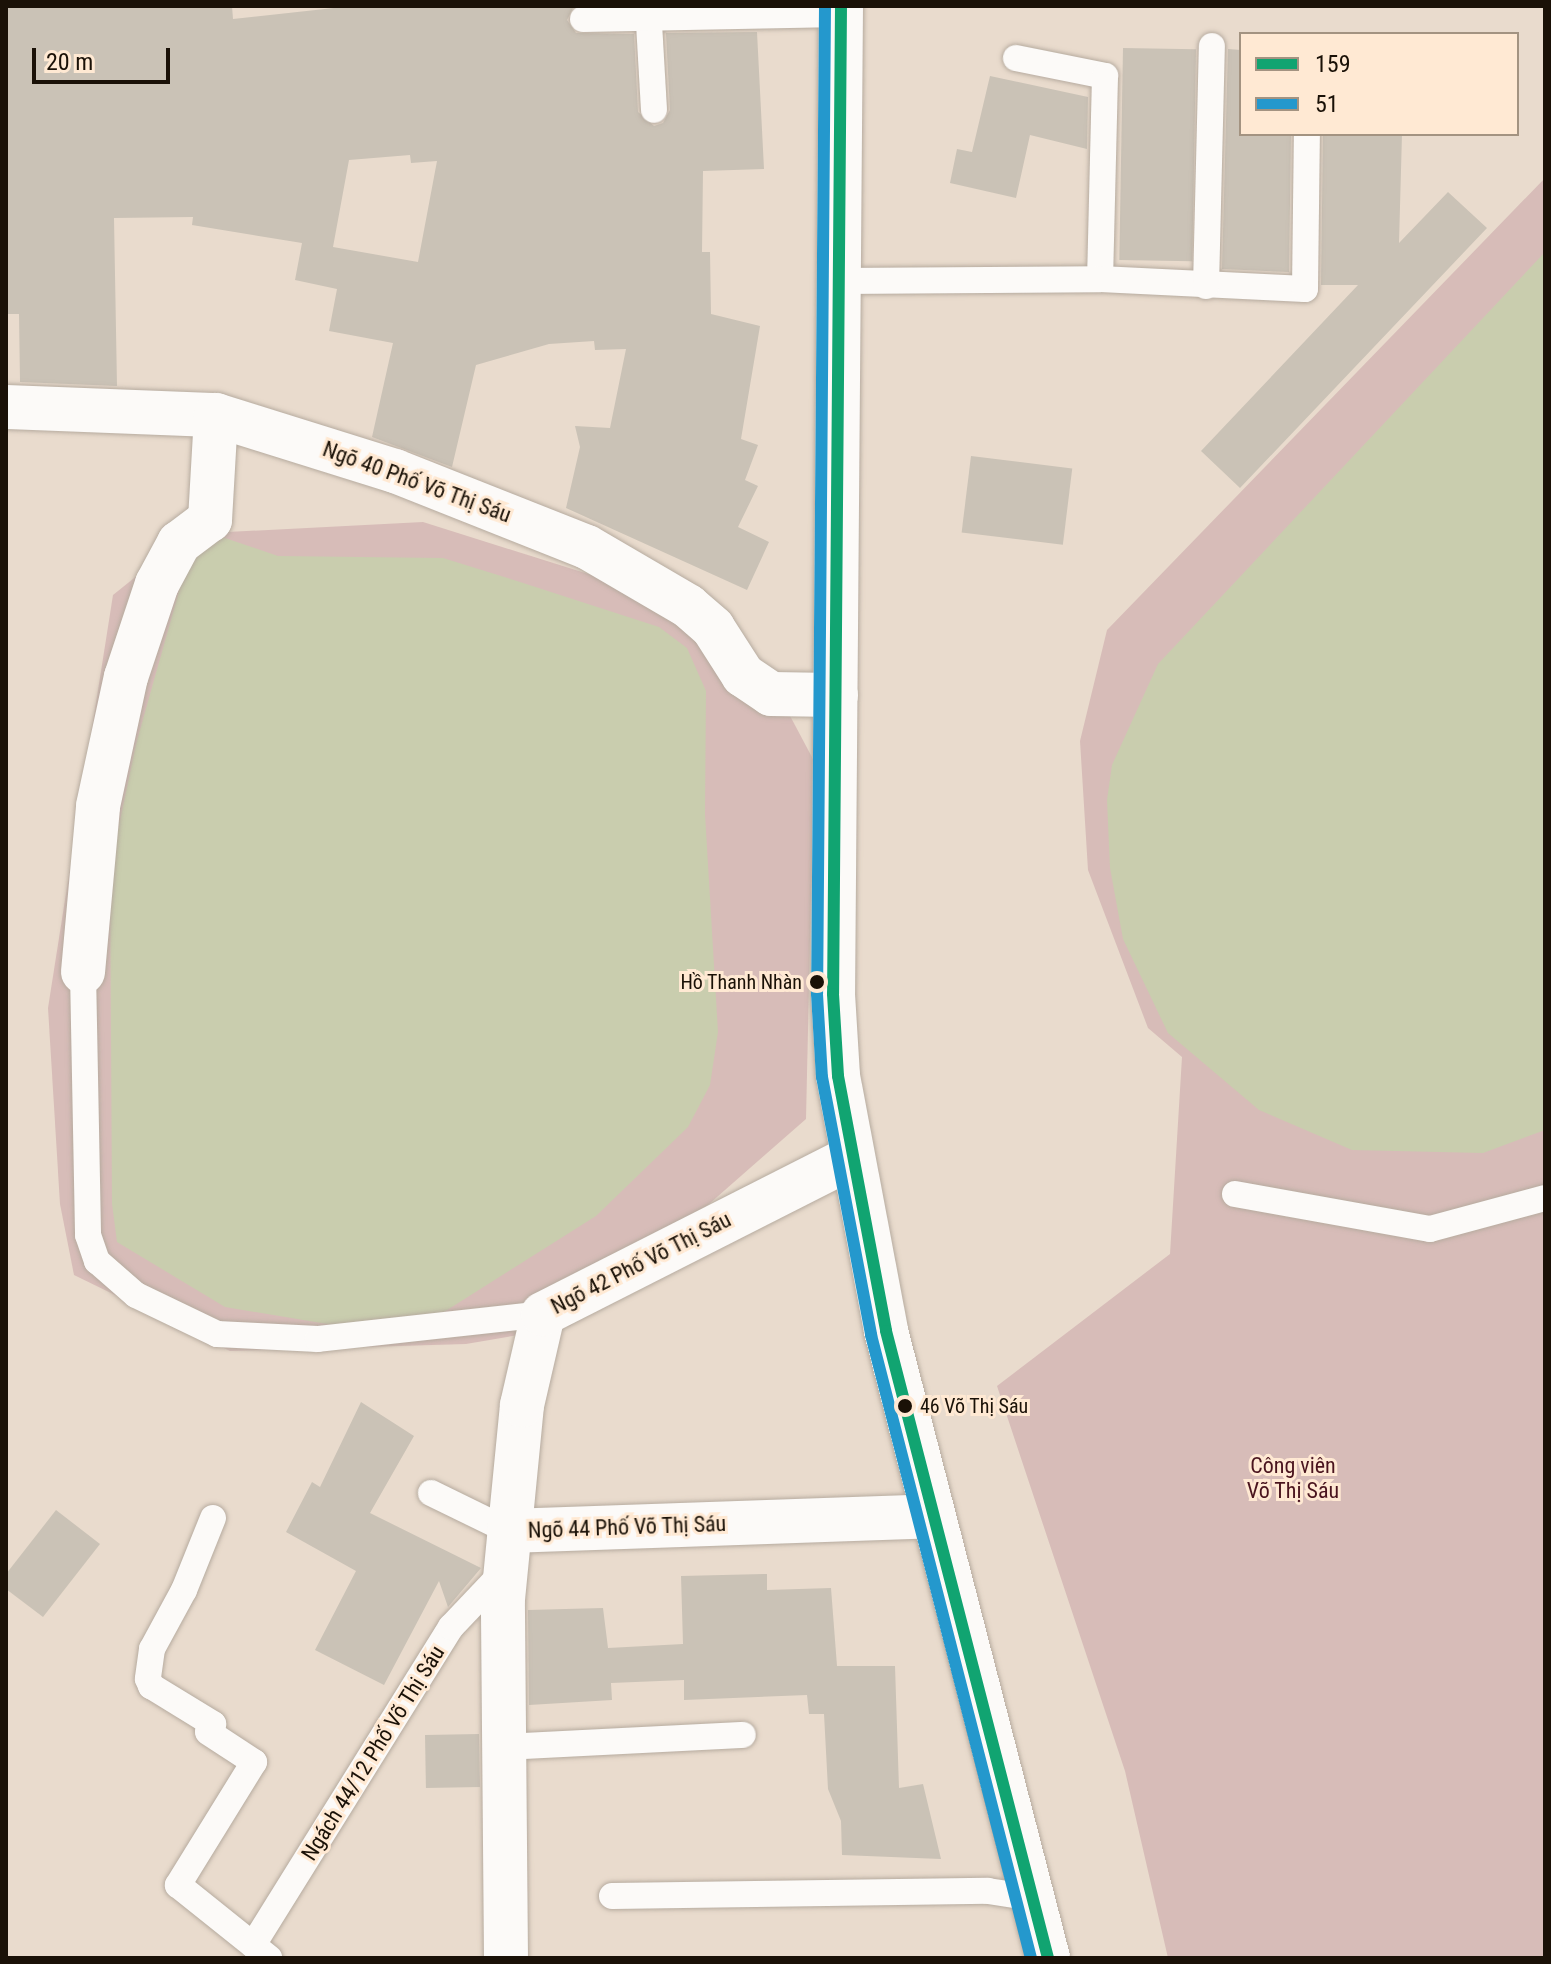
<!DOCTYPE html>
<meta charset="utf-8">
<style>
body{margin:0}
#map{position:relative;width:1551px;height:1964px;overflow:hidden;background:#e9dbcd;font-family:"Roboto Condensed",sans-serif}
div>[style]{position:absolute}
.green>*{inset:0;background:#d7bcb8}
.water>*{inset:0;background:#c9cdae}
.building>*{inset:0;background:#cac2b6;transform-origin:0 0}
.roads{filter:drop-shadow(0 0 2px #b6ab9f) drop-shadow(0 0 2px #b6ab9f)}
.lane>*{height:26px;margin:-13px;padding:0 13px;transform-origin:13px;border-radius:13px;background:#fcfaf8}
.street>*{height:44px;margin:-22px;padding:0 22px;transform-origin:22px;border-radius:22px;background:#fcfaf8}
.secondary>*{height:44px;margin:-22px;padding:0 22px;transform-origin:22px;border-radius:22px;background:#fcfaf8}
.bus-1>*{height:12px;margin:-6px;padding:0 6px;transform-origin:6px;border-radius:6px;background:#11a471}
.bus-2>*{height:12px;margin:-6px;padding:0 6px;transform-origin:6px;border-radius:6px;background:#2498cd}
.dots>*{width:22px;height:22px;translate:-50% -50%;box-sizing:border-box;border:4px solid #ffe9d3;border-radius:50%}
span{translate:-50% -50%;white-space:nowrap;text-align:center;line-height:1.15;-webkit-text-stroke:6px #ffe9d3;paint-order:stroke}
.bus-label{font-size:20px;color:#1a1107}
.right{translate:-100% -50%;text-align:right}
.left{translate:0 -50%;text-align:left}
.street-label{font-size:22px;color:#1a1107}
.park-label{font-size:22px;color:#4a141e}
.frame{position:absolute;inset:0;border:8px solid #1a1107;pointer-events:none}
.legend{position:absolute;left:1239px;top:32px;width:280px;height:104px;box-sizing:border-box;background:#ffe9d3;border:2px solid #a39381;margin:0;padding:10px 14px;list-style:none;font-size:24px;color:#1a1107}
.legend li{display:flex;align-items:center;gap:16px;height:40px}
.legend b{width:40px;border:2px solid #a39381}
.scale{position:absolute;left:32px;top:48px;width:138px;height:36px;box-sizing:border-box;border:4px solid #1a1107;border-top:0;padding-left:10px;font-size:24px;line-height:28px;white-space:nowrap;color:#1a1107;-webkit-text-stroke:6px #ffe9d3;paint-order:stroke}
</style>
<div id="map">
<div class="green">
<i style="clip-path:polygon(1545px 178px,1545px 1958px,1168px 1958px,1125px 1771px,997px 1386px,1170px 1254px,1182px 1057px,1148px 1028px,1088px 870px,1080px 741px,1107px 630px)"></i>
<i style="clip-path:polygon(423px 522px,655px 595px,761px 661px,814px 761px,806px 1119px,570px 1326px,466px 1344px,230px 1351px,74px 1275px,60px 1204px,48px 1008px,113px 595px,189px 534px)"></i>
</div>
<div class="water">
<i style="clip-path:polygon(1545px 252px,1545px 1130px,1483px 1153px,1352px 1150px,1259px 1110px,1168px 1033px,1123px 939px,1110px 868px,1107px 800px,1112px 765px,1158px 664px)"></i>
<i style="clip-path:polygon(222px 537px,278px 556px,443px 558px,517px 581px,659px 627px,687px 648px,706px 691px,705px 814px,718px 1032px,710px 1085px,688px 1127px,596px 1216px,444px 1312px,351px 1328px,225px 1307px,117px 1242px,112px 1204px,110px 868px,136px 744px,183px 577px,197px 548px)"></i>
</div>
<div class="building">
<i style="clip-path:polygon(evenodd,6px 6px,232px 6px,233px 19px,352px 6px,574px 6px,567px 20px,576px 33px,634px 34px,638px 112px,654px 126px,663px 123px,670px 110px,666px 33px,757px 32px,764px 169px,703px 171px,702px 252px,710px 252px,711px 314px,760px 326px,741px 439px,758px 445px,745px 480px,758px 486px,738px 527px,769px 542px,747px 590px,566px 508px,580px 447px,575px 426px,610px 428px,626px 349px,595px 350px,594px 341px,549px 344px,476px 365px,452px 467px,372px 437px,393px 343px,329px 331px,337px 289px,295px 280px,302px 243px,192px 225px,193px 217px,114px 218px,117px 386px,20px 382px,19px 314px,6px 314px,6px 6px,410px 155px,411px 163px,437px 161px,418px 262px,333px 247px,349px 160px,410px 155px)"></i>
<i style="left:1123px;top:48px;width:73px;height:212px;rotate:1deg"></i>
<i style="clip-path:polygon(1228px 49px,1241px 50px,1241px 134px,1291px 134px,1289px 272px,1222px 269px)"></i>
<i style="clip-path:polygon(990px 76px,1088px 97px,1087px 149px,1030px 135px,1016px 198px,950px 183px,957px 149px,972px 152px)"></i>
<i style="clip-path:polygon(1323px 134px,1402px 134px,1399px 243px,1448px 192px,1487px 228px,1240px 488px,1201px 451px,1358px 285px,1321px 285px)"></i>
<i style="left:971px;top:456px;width:102px;height:77px;rotate:7deg"></i>
<i style="clip-path:polygon(361px 1402px,414px 1436px,370px 1513px,481px 1568px,448px 1607px,439px 1581px,384px 1685px,315px 1650px,356px 1571px,286px 1532px,312px 1482px,320px 1487px)"></i>
<i style="clip-path:polygon(56px 1510px,100px 1544px,43px 1617px,6px 1589px,6px 1574px)"></i>
<i style="clip-path:polygon(767px 1574px,767px 1590px,831px 1588px,837px 1666px,895px 1666px,899px 1788px,923px 1784px,941px 1859px,842px 1855px,841px 1821px,828px 1789px,824px 1714px,809px 1714px,807px 1695px,684px 1700px,684px 1680px,611px 1683px,612px 1700px,529px 1705px,528px 1610px,603px 1608px,608px 1648px,683px 1644px,681px 1576px)"></i>
<i style="left:479px;top:1734px;width:53px;height:54px;rotate:89deg"></i>
</div>
<div class="roads">
<div class="lane">
<i style="left:648px;top:6px;width:104px;rotate:86.7deg"></i>
<i style="left:583px;top:19px;width:258px;rotate:-1.1deg"></i>
<i style="left:1016px;top:58px;width:91px;rotate:11.4deg"></i>
<i style="left:1105px;top:76px;width:203px;rotate:91.4deg"></i>
<i style="left:839px;top:281px;width:261px;rotate:-0.4deg"></i>
<i style="left:1100px;top:279px;width:205px;rotate:2.8deg"></i>
<i style="left:1305px;top:289px;width:155px;rotate:-89.3deg"></i>
<i style="left:1206px;top:286px;width:240px;rotate:-88.6deg"></i>
<i style="left:83px;top:972px;width:263px;rotate:88.9deg"></i>
<i style="left:88px;top:1235px;width:28px;rotate:71deg"></i>
<i style="left:97px;top:1261px;width:52px;rotate:41.1deg"></i>
<i style="left:136px;top:1295px;width:90px;rotate:25.7deg"></i>
<i style="left:217px;top:1334px;width:101px;rotate:2.8deg"></i>
<i style="left:318px;top:1339px;width:226px;rotate:-6.3deg"></i>
<i style="left:1235px;top:1194px;width:198px;rotate:10.2deg"></i>
<i style="left:1430px;top:1229px;width:119px;rotate:-15.1deg"></i>
<i style="left:431px;top:1493px;width:87px;rotate:26deg"></i>
<i style="left:213px;top:1518px;width:78px;rotate:111.9deg"></i>
<i style="left:184px;top:1590px;width:67px;rotate:118.5deg"></i>
<i style="left:152px;top:1649px;width:30px;rotate:98deg"></i>
<i style="left:148px;top:1679px;width:8px;rotate:67deg"></i>
<i style="left:151px;top:1686px;width:73px;rotate:31.5deg"></i>
<i style="left:213px;top:1724px;width:9px;rotate:122deg"></i>
<i style="left:208px;top:1732px;width:55px;rotate:33.1deg"></i>
<i style="left:254px;top:1762px;width:145px;rotate:121.7deg"></i>
<i style="left:178px;top:1885px;width:117px;rotate:38.7deg"></i>
<i style="left:502px;top:1747px;width:241px;rotate:-2.9deg"></i>
<i style="left:612px;top:1896px;width:376px;rotate:-0.8deg"></i>
<i style="left:988px;top:1891px;width:47px;rotate:8.7deg"></i>
<i style="left:253px;top:1945px;width:375px;rotate:-58.1deg"></i>
<i style="left:451px;top:1627px;width:79px;rotate:-46.5deg"></i>
</div>
<div class="street">
<i style="left:6px;top:407px;width:210px;rotate:2.2deg"></i>
<i style="left:216px;top:415px;width:188px;rotate:17.4deg"></i>
<i style="left:395px;top:471px;width:206px;rotate:21.6deg"></i>
<i style="left:587px;top:547px;width:117px;rotate:30.3deg"></i>
<i style="left:688px;top:606px;width:33px;rotate:41deg"></i>
<i style="left:713px;top:628px;width:56px;rotate:57.4deg"></i>
<i style="left:743px;top:675px;width:34px;rotate:34deg"></i>
<i style="left:771px;top:694px;width:65px;rotate:0.9deg"></i>
<i style="left:83px;top:972px;width:167px;rotate:-84.8deg"></i>
<i style="left:98px;top:806px;width:132px;rotate:-77.8deg"></i>
<i style="left:126px;top:677px;width:98px;rotate:-71.6deg"></i>
<i style="left:157px;top:584px;width:47px;rotate:-61.8deg"></i>
<i style="left:179px;top:543px;width:39px;rotate:-37deg"></i>
<i style="left:210px;top:520px;width:105px;rotate:-86.7deg"></i>
<i style="left:509px;top:1531px;width:423px;rotate:-2deg"></i>
<i style="left:506px;top:1958px;width:359px;rotate:-90.5deg"></i>
<i style="left:503px;top:1599px;width:195px;rotate:-84.4deg"></i>
<i style="left:522px;top:1405px;width:93px;rotate:-77deg"></i>
<i style="left:543px;top:1314px;width:345px;rotate:-26.9deg"></i>
</div>
<div class="secondary">
<i style="left:841px;top:6px;width:988px;rotate:90.46deg"></i>
<i style="left:833px;top:994px;width:82px;rotate:86.5deg"></i>
<i style="left:838px;top:1076px;width:259px;rotate:79.3deg"></i>
<i style="left:886px;top:1331px;width:648px;rotate:75.51deg"></i>
</div>
</div>
<div class="bus-1">
<i style="left:841px;top:6px;width:988px;rotate:90.46deg"></i>
<i style="left:833px;top:994px;width:82px;rotate:86.5deg"></i>
<i style="left:838px;top:1076px;width:259px;rotate:79.3deg"></i>
<i style="left:886px;top:1331px;width:648px;rotate:75.51deg"></i>
</div>
<div class="bus-2">
<i style="left:825px;top:6px;width:988px;rotate:90.46deg"></i>
<i style="left:817px;top:994px;width:83px;rotate:86.6deg"></i>
<i style="left:822px;top:1077px;width:263px;rotate:79.2deg"></i>
<i style="left:871px;top:1335px;width:643px;rotate:75.6deg"></i>
</div>
<div class="dots">
<i style="left:817px;top:982px;background:#1a1107"></i>
<i style="left:905px;top:1406px;background:#1a1107"></i>
</div>
<div class="bus-label">
<span class="right" style="left:802px;top:982px">Hồ Thanh Nhàn</span>
<span class="left" style="left:920px;top:1406px">46 Võ Thị Sáu</span>
</div>
<div class="street-label">
<span style="left:417px;top:482px;rotate:20deg">Ngõ 40 Phố Võ Thị Sáu</span>
<span style="left:641px;top:1263px;rotate:-27deg">Ngõ 42 Phố Võ Thị Sáu</span>
<span style="left:627px;top:1527px;rotate:-2deg">Ngõ 44 Phố Võ Thị Sáu</span>
<span style="left:373px;top:1753px;rotate:-58deg">Ngách 44/12 Phố Võ Thị Sáu</span>
</div>
<div class="park-label">
<span style="left:1293px;top:1478px">Công viên<br>Võ Thị Sáu</span>
</div>
<div class="frame"></div>
<ul class="legend">
<li><b style="height:10px;background:#11a471"></b>159</li>
<li><b style="height:10px;background:#2498cd"></b>51</li>
</ul>
<div class="scale">20 m</div>
</div>
